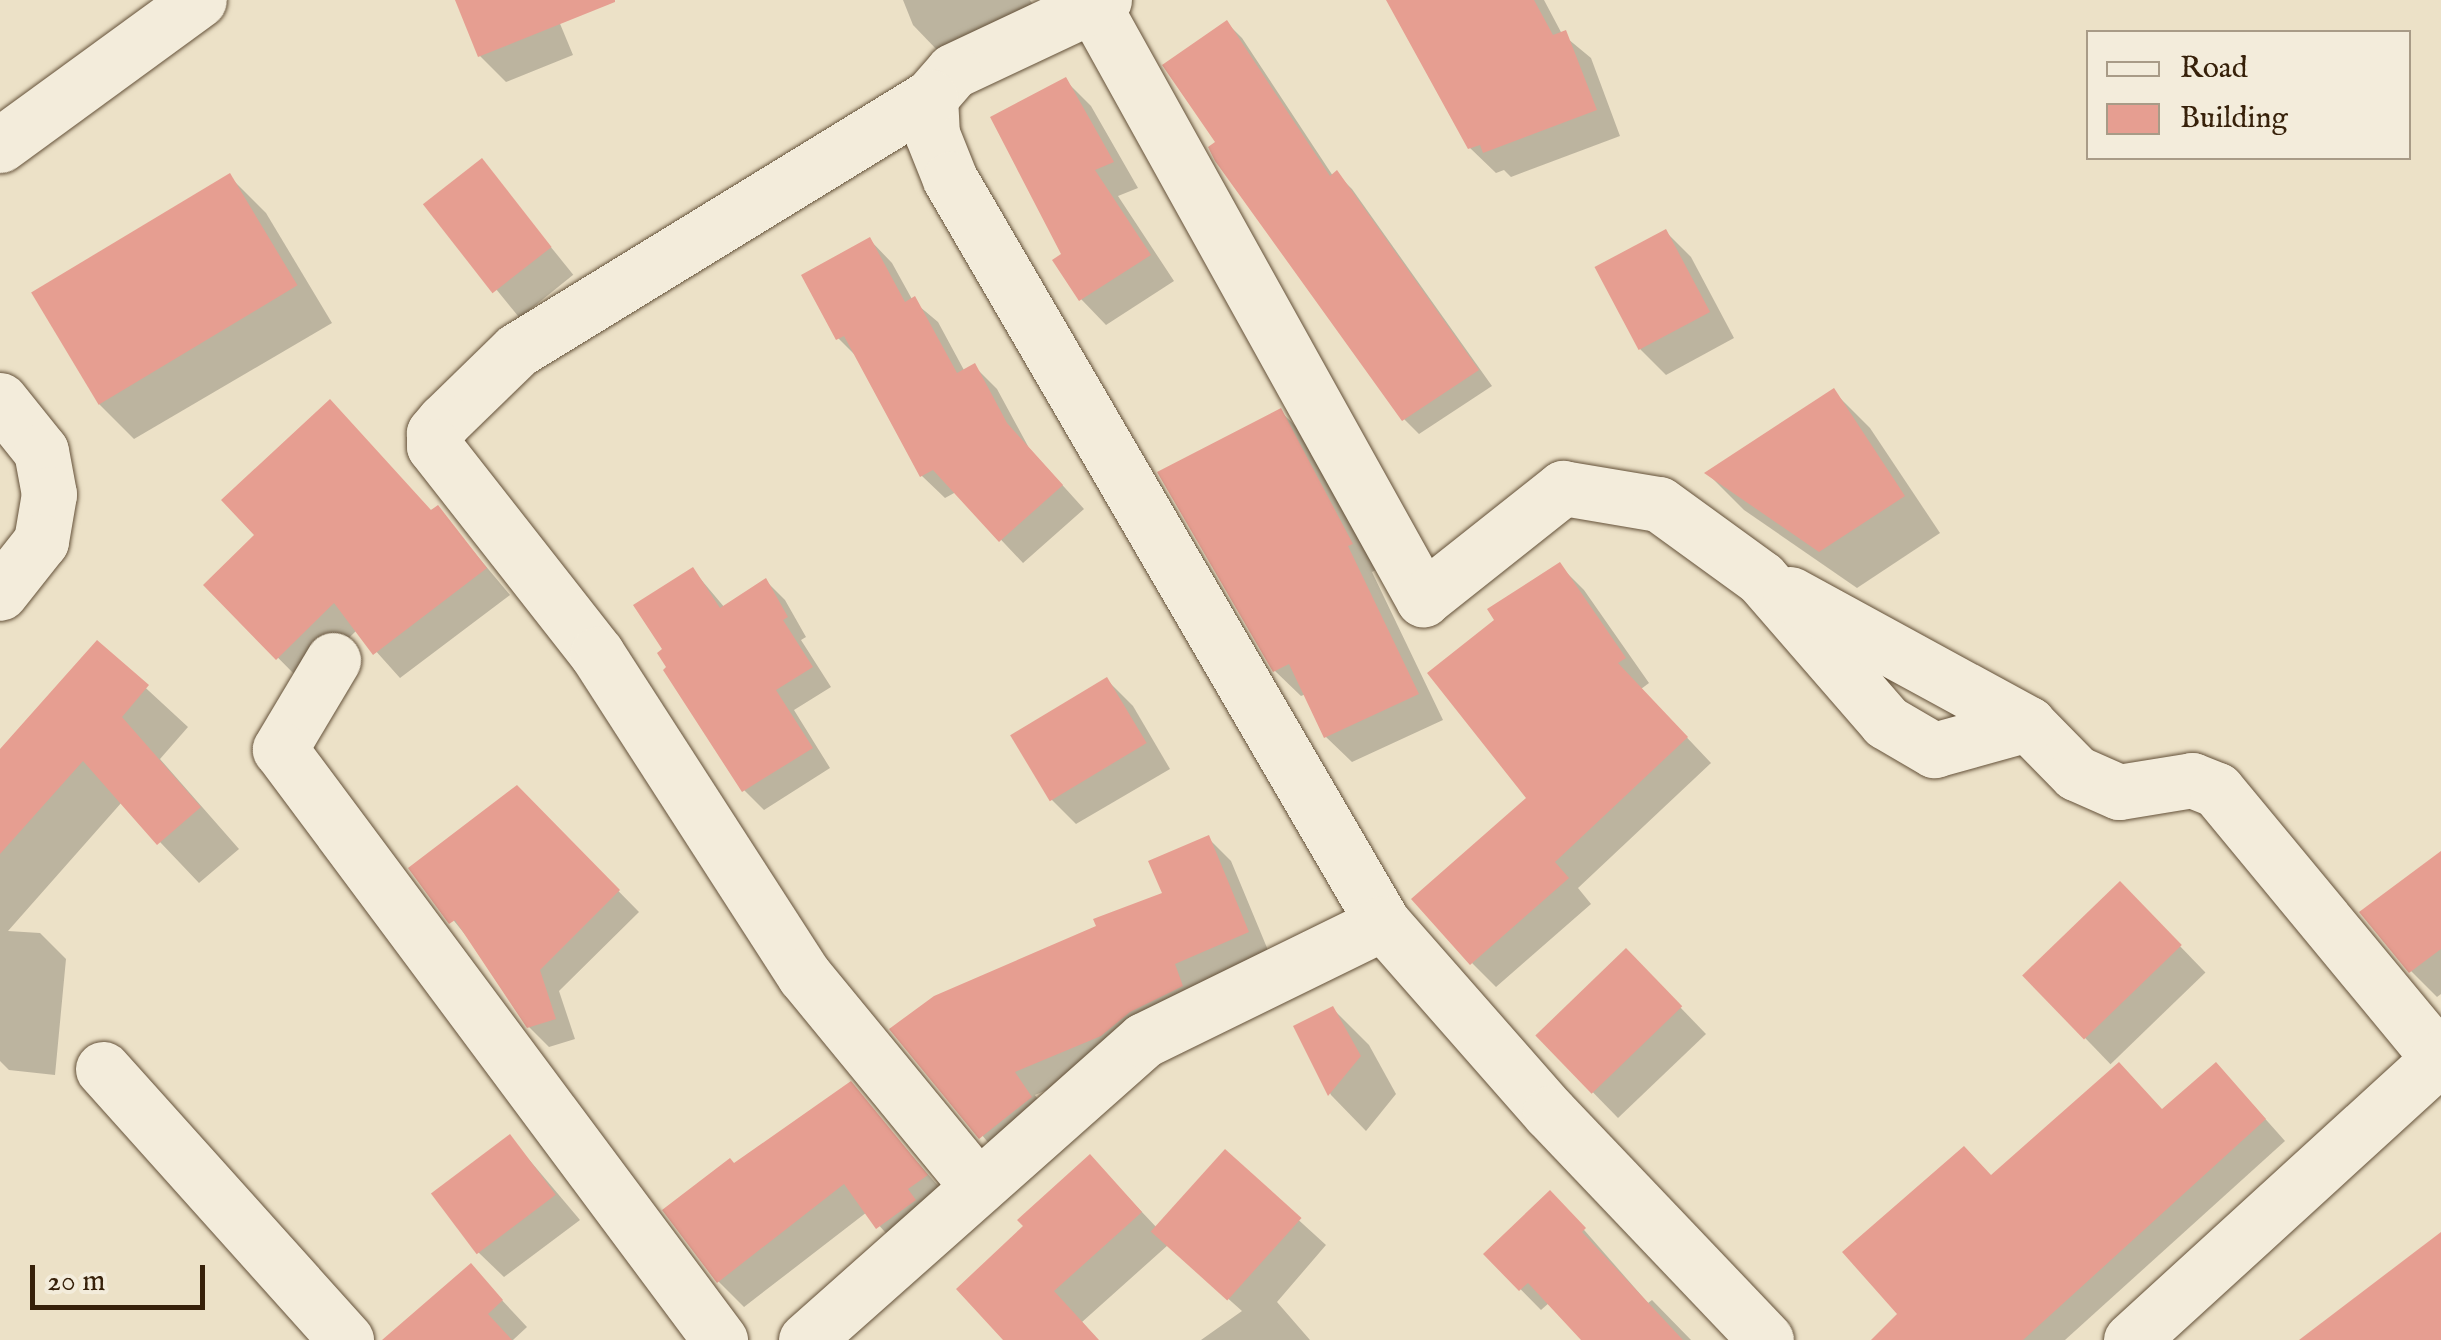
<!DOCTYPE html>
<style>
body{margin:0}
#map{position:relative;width:2441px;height:1340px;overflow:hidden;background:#ece1c7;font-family:"IM FELL English",serif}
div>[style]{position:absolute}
.shadow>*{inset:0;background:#0003;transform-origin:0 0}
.building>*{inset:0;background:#e69e91;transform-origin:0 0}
.roads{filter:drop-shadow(0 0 2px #645139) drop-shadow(0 0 2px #645139)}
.minor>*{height:55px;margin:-27.5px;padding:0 27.5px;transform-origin:27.5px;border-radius:27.5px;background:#f3ecdb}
span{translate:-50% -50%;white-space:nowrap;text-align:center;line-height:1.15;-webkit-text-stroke:10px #f3ecdb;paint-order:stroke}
.legend{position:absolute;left:2086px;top:30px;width:325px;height:130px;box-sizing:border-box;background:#f3ecdb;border:2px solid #a89b87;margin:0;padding:12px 18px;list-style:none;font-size:30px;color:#37210a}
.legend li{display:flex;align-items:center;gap:20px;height:50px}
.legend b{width:50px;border:2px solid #a89b87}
.scale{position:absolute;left:30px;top:1265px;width:175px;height:45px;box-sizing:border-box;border:5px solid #37210a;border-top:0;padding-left:12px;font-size:30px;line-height:35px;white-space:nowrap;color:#37210a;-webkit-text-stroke:8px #f3ecdb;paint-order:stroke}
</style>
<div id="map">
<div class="shadow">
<i style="clip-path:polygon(458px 0,557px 0,551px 2px,573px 55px,506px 82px,480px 56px)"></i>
<i style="clip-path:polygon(903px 0,1030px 0,1037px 12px,938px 51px,913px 25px)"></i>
<i style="clip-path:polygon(1421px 0,1544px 0,1562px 34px,1591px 58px,1620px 136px,1511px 177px,1504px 170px,1496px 173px,1470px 148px)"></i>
<i style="clip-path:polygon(1227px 23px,1242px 38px,1333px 176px,1337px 174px,1352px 189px,1492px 386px,1419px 434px,1404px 419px,1218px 142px)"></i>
<i style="clip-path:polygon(1065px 80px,1091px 106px,1138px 188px,1118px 196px,1174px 281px,1106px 325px,1081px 299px)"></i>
<i style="left:482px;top:162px;width:145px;height:69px;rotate:51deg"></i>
<i style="clip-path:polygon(229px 176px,266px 213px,332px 323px,134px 439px,98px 403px)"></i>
<i style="clip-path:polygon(1666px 232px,1691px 257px,1734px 338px,1666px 375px,1640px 349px)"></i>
<i style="clip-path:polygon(870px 240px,892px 263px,913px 301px,938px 322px,965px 372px,974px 366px,997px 389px,1029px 448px,1084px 509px,1023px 563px,956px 492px,945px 498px,922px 476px,860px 360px,838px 338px)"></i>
<i style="clip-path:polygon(1833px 391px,1870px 428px,1940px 533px,1857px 588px,1744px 510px,1708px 474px)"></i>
<i style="clip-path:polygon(1280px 411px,1306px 436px,1376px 570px,1372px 572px,1443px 720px,1352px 762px,1326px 737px,1306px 694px,1301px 696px,1275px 671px,1160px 473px)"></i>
<i style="clip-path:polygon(437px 508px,510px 595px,400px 678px,357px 630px,303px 683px,206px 585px)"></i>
<i style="clip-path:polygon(1560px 566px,1584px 590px,1649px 683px,1641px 689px,1711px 763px,1578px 888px,1591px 904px,1496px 987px,1472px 963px,1529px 798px)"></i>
<i style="clip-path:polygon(693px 570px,725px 608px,766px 581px,785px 600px,806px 637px,801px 640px,831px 687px,794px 710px,830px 768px,764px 810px,744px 790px,666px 650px)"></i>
<i style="clip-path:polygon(97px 643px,188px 727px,160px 759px,239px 849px,199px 883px,122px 802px,8px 931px,40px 933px,66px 959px,55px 1075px,9px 1070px,0 1061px,0 753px)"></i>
<i style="clip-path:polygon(1107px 680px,1133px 706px,1170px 769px,1076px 824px,1051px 799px)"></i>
<i style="clip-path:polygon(517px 788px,639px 912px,559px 991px,575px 1039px,549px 1047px,529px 1027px,472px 943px,411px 868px)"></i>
<i style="clip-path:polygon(1208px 838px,1231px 861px,1270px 955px,1124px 1058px,1035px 1095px,1053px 1121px,1003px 1160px,893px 1030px,1165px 895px)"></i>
<i style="clip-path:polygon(2441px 856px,2441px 994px,2437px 997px,2411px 971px)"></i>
<i style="left:2120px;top:884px;width:123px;height:132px;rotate:46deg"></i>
<i style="clip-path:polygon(1651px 977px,1706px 1034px,1618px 1118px,1537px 1035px)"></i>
<i style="clip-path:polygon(1333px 1009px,1369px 1045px,1396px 1094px,1366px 1131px,1331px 1095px,1296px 1027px)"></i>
<i style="clip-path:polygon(851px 1085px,951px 1201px,903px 1252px,867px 1212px,744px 1307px,718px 1281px,735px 1166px)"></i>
<i style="clip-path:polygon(2236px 1086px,2285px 1141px,2065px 1340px,1892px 1340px,1901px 1314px,1991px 1178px)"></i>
<i style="clip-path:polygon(510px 1137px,580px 1220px,504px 1277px,478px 1252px)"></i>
<i style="clip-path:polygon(1225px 1153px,1326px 1245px,1277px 1302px,1310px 1340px,1201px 1340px,1242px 1311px,1168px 1245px,1082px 1322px,1098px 1340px,1006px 1340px,1027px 1226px,1090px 1157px,1158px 1229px)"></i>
<i style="clip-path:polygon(1571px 1215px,1648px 1303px,1652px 1300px,1691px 1340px,1586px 1340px,1550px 1302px,1541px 1310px,1486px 1254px)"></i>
<i style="clip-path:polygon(471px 1267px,527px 1327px,513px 1340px,395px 1340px)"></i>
</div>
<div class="building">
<i style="clip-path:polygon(455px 0,615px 0,615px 2px,478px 57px)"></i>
<i style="clip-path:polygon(1386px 0,1534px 0,1553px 35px,1566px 30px,1597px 110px,1483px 153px,1480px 145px,1468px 149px)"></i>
<i style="clip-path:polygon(1227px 20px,1330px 176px,1337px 170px,1479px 370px,1402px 421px,1215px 161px,1208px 147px,1215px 142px,1162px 65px)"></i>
<i style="clip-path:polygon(1066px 77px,1114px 162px,1095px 170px,1151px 255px,1079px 301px,1052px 260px,1061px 254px,990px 117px)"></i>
<i style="left:482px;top:158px;width:113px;height:75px;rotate:52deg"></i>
<i style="left:230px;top:173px;width:131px;height:232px;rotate:59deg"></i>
<i style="left:1666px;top:229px;width:94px;height:81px;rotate:62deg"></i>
<i style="clip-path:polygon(870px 237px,905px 302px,915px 296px,957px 373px,975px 363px,1007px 423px,1063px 485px,999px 542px,933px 470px,920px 477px,844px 336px,836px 340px,801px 275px)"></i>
<i style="clip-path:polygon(1834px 388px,1905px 496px,1819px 552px,1704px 473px)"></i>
<i style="clip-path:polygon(330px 399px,431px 510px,438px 505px,487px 568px,373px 655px,334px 603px,276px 660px,203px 585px,254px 535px,221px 500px)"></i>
<i style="clip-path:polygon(1281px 408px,1353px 544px,1348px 546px,1419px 694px,1324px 738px,1289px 664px,1273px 672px,1157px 472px)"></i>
<i style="clip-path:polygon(1560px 562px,1626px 658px,1618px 663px,1688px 737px,1555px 862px,1569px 878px,1470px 965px,1411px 899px,1526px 798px,1427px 673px,1494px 620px,1487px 609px)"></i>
<i style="clip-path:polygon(693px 567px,720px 608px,766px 578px,788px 617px,783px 620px,813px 667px,776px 690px,813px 748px,742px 792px,663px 670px,666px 667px,657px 653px,662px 649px,633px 605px)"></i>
<i style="clip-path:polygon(97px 640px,149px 685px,122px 717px,201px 807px,157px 845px,83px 761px,0 854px,0 749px)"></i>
<i style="left:1107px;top:677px;width:77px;height:113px;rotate:59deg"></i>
<i style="clip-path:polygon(517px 785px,620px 890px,540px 970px,556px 1019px,527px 1028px,455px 920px,449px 924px,408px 868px)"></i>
<i style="clip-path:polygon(1209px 835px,1249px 932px,1175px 964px,1183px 986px,1130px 1012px,1101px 1036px,1015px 1072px,1032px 1097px,979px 1139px,889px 1029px,934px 996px,1096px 926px,1093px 919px,1162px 893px,1148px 861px)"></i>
<i style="clip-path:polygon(2441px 851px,2441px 949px,2409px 973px,2359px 912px)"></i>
<i style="left:2120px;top:881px;width:89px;height:136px;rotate:46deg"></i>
<i style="left:1626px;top:948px;width:81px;height:126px;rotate:46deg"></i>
<i style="clip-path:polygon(1333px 1006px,1361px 1056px,1328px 1096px,1293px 1026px)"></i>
<i style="clip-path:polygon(2119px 1062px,2162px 1109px,2216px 1062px,2266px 1119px,2023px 1340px,1871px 1340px,1897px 1314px,1842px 1252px,1964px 1146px,1991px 1175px)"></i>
<i style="clip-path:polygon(851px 1081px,928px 1175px,908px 1189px,916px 1200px,876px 1229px,844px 1184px,717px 1283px,662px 1210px,730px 1158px,734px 1163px)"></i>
<i style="left:510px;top:1134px;width:76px;height:99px;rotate:53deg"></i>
<i style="left:1225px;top:1149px;width:103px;height:111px;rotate:42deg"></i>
<i style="clip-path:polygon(1090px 1154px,1142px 1212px,1054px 1291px,1099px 1340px,1003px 1340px,956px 1289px,1023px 1226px,1017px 1220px)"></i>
<i style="clip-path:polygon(1550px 1190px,1586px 1228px,1582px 1232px,1683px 1340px,1581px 1340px,1528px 1283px,1519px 1291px,1483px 1254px)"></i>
<i style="clip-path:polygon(2441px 1232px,2441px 1340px,2299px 1340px)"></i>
<i style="clip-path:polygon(471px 1263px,503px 1300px,488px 1314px,512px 1340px,382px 1340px)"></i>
</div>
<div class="roads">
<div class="minor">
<i style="left:1104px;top:0;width:12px;rotate:156deg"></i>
<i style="left:1093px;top:5px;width:680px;rotate:60.95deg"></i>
<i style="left:1423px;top:599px;width:179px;rotate:-38.4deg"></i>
<i style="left:1563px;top:488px;width:97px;rotate:9.5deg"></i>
<i style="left:1659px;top:504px;width:126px;rotate:36deg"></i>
<i style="left:1761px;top:578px;width:191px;rotate:49deg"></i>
<i style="left:1886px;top:722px;width:56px;rotate:30.3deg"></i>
<i style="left:1934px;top:750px;width:98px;rotate:-15.5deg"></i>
<i style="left:2028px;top:724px;width:69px;rotate:45.6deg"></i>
<i style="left:2076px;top:773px;width:47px;rotate:23.8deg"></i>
<i style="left:2119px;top:792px;width:74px;rotate:-9.3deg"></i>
<i style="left:2192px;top:780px;width:27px;rotate:22deg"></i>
<i style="left:2217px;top:790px;width:348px;rotate:50.4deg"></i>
<i style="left:1093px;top:5px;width:155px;rotate:154.8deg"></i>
<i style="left:953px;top:71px;width:35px;rotate:131deg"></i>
<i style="left:930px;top:97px;width:37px;rotate:87deg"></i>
<i style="left:932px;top:134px;width:48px;rotate:68.2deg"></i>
<i style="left:950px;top:179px;width:861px;rotate:59.8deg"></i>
<i style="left:930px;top:97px;width:484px;rotate:148.5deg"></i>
<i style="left:517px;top:350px;width:102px;rotate:135.8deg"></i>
<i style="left:444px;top:421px;width:16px;rotate:130deg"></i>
<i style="left:434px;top:433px;width:13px;rotate:90deg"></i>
<i style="left:434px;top:446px;width:264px;rotate:51.9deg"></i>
<i style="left:597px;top:654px;width:382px;rotate:57.2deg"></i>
<i style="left:804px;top:975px;width:274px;rotate:50.6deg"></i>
<i style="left:0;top:145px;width:246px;rotate:-36.1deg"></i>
<i style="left:0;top:400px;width:65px;rotate:51.2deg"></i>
<i style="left:41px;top:451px;width:44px;rotate:79.5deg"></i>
<i style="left:49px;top:494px;width:48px;rotate:99.7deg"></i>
<i style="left:41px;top:541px;width:66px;rotate:128.3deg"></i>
<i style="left:1790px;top:594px;width:271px;rotate:28.6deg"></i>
<i style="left:333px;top:660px;width:104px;rotate:120.8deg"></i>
<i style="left:280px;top:749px;width:737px;rotate:53.33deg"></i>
<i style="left:103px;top:1069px;width:364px;rotate:48.1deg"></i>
<i style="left:806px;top:1340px;width:452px;rotate:-41.6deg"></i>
<i style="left:1144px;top:1040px;width:266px;rotate:-26.1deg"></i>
<i style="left:1383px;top:923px;width:253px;rotate:48.7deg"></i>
<i style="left:1550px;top:1113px;width:313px;rotate:46.4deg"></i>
<i style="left:2131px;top:1340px;width:420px;rotate:-42.4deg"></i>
</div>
</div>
<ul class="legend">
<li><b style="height:12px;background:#f3ecdb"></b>Road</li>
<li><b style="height:28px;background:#e69e91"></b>Building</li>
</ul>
<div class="scale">20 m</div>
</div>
